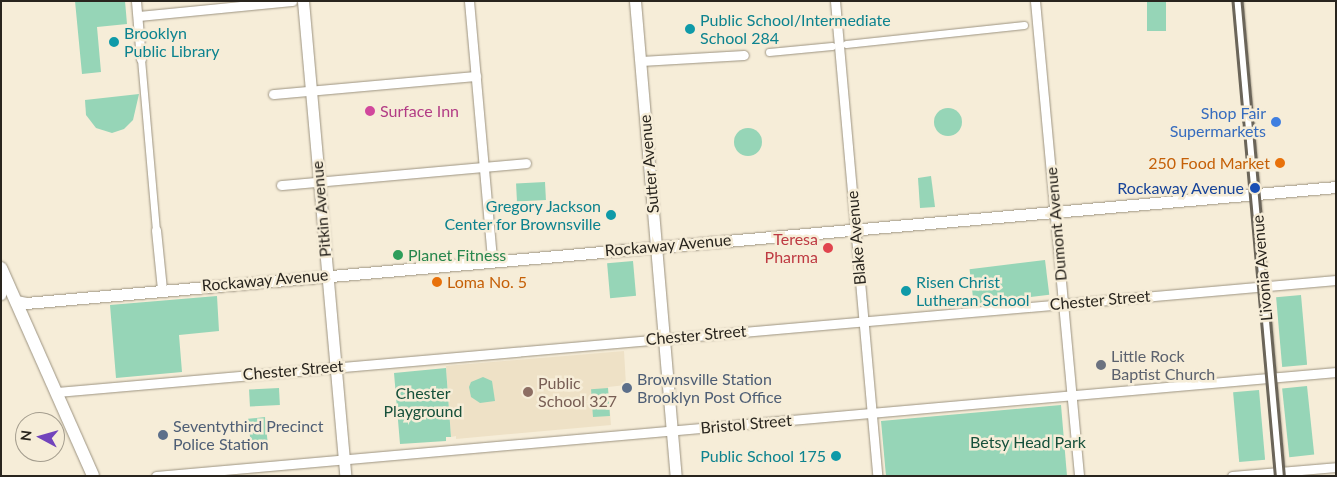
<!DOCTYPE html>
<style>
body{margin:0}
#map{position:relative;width:1337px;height:477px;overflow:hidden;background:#f6edd8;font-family:Lato,sans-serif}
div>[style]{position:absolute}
.built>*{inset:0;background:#eee1c6}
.green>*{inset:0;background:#96d5b7;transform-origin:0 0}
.round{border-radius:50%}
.roads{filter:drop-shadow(0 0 1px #9c9380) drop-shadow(0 0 1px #9c9380)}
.pedestrian>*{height:7px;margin:-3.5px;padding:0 3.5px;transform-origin:3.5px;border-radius:3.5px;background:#fff}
.minor>*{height:9px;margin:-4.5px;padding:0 4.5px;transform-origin:4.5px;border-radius:4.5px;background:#fff}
.tertiary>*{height:11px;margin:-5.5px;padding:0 5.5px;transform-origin:5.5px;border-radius:5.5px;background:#fff}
.secondary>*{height:12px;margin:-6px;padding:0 6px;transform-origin:6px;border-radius:6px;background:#fff}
.rail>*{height:2.5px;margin:-1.25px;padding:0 1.25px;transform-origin:1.25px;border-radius:1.25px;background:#6b6559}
.dots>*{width:14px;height:14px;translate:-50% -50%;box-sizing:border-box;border:2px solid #f6edd8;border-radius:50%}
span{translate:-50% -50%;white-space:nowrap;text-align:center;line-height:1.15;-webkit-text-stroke:5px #f6edd8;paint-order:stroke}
.culture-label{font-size:16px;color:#0d838f}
.left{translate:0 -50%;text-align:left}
.right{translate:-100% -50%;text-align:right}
.hotel-label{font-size:16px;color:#b23c85}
.shop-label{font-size:16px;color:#366cbe}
.food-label{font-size:16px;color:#c56008}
.street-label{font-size:16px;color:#29251e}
.transit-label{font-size:16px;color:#164399}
.health-label{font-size:16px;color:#be3a42}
.leisure-label{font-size:16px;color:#27864d}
.worship-label{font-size:16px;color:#5b616d}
.service-label{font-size:16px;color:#4e5e75}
.education-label{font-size:16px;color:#785e54}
.park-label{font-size:16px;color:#16503a}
.frame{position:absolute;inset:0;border:2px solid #29251e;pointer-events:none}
.north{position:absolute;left:15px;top:412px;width:50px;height:50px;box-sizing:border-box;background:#f6edd8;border:1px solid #a49d8e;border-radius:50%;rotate:276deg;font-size:14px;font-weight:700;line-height:20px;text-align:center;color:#29251e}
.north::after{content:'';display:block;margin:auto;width:18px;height:22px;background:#7244bc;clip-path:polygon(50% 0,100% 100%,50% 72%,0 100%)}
</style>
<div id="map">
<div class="built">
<i style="clip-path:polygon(624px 351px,626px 385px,608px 387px,611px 425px,456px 439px,456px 436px,451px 437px,446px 366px)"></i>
</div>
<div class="green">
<i style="clip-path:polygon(75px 1px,125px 1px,127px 24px,97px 27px,101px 72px,82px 74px)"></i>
<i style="left:1147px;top:1px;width:19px;height:30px"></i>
<i style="clip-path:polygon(139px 94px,133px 120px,124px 129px,112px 133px,96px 128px,86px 115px,85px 100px)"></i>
<i class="round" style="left:934px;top:108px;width:28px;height:28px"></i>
<i class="round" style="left:734px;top:128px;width:28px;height:28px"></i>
<i style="clip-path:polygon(931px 176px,935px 207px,920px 208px,918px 178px)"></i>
<i style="left:545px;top:182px;width:18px;height:29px;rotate:87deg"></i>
<i style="left:1045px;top:260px;width:35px;height:76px;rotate:83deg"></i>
<i style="left:633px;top:261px;width:35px;height:26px;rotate:85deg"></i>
<i style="left:1301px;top:295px;width:70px;height:25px;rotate:85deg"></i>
<i style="clip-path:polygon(217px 296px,219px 331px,179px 335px,182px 372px,116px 378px,110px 305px)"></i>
<i style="clip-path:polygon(446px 368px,451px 437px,446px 437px,446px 441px,400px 444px,394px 373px)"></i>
<i style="clip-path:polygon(483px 377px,492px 381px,495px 401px,480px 403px,471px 397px,469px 387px,471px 382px)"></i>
<i style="left:1307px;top:386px;width:69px;height:25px;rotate:84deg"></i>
<i style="left:279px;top:388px;width:17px;height:30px;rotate:87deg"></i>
<i style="left:608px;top:388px;width:28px;height:17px;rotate:86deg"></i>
<i style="left:1259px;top:390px;width:70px;height:26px;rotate:85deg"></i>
<i style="clip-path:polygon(1061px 405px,1067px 476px,886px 476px,881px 421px)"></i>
<i style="left:265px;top:417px;width:30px;height:17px;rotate:84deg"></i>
</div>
<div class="roads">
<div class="pedestrian">
<i style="left:846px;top:44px;width:179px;rotate:-6.1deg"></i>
<i style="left:769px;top:52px;width:63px;rotate:-5.4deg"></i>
<i style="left:141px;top:59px;width:172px;rotate:85deg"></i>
</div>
<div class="minor">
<i style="left:136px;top:1px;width:58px;rotate:85.1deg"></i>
<i style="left:469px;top:1px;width:260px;rotate:84.9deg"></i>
<i style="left:835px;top:1px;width:477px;rotate:84.9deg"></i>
<i style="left:1035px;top:1px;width:477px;rotate:84.7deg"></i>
<i style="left:1238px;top:1px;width:477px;rotate:84.9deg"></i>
<i style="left:138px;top:16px;width:155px;rotate:-5.6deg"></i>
<i style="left:641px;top:61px;width:103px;rotate:-3.3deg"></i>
<i style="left:273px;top:94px;width:204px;rotate:-5.1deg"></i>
<i style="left:281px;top:185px;width:246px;rotate:-5.1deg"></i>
<i style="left:156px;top:230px;width:59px;rotate:84.2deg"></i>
<i style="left:1px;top:295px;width:19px;rotate:-78deg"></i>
<i style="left:57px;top:392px;width:1284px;rotate:-5deg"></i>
<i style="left:156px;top:476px;width:1185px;rotate:-5.04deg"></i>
<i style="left:1232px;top:476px;width:104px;rotate:-4.9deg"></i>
</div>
<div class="tertiary">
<i style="left:303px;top:1px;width:477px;rotate:84.9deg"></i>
<i style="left:635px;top:1px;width:477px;rotate:85.1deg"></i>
<i style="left:16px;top:301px;width:10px;rotate:11deg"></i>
<i style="left:26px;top:303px;width:1315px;rotate:-5.06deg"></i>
</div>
<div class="secondary">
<i style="left:1px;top:268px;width:227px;rotate:66.1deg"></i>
</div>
</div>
<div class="rail">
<i style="left:1233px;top:1px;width:477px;rotate:84.9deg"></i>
<i style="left:1242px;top:1px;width:477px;rotate:84.9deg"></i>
</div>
<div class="dots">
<i style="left:690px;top:29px;background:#0f9aa8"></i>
<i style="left:114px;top:42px;background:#0f9aa8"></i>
<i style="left:370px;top:111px;background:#d1479c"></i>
<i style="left:1276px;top:122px;background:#3f7fe0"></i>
<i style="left:1280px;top:163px;background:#e8710a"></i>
<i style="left:1255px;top:188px;background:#1a4fb4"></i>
<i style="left:611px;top:215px;background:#0f9aa8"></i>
<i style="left:828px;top:248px;background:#e0444e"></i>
<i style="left:398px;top:255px;background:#2e9e5b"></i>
<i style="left:437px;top:282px;background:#e8710a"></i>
<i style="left:906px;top:291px;background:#0f9aa8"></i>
<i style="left:1101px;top:365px;background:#6b7280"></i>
<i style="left:627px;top:388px;background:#5c6f8a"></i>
<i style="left:528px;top:392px;background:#8d6e63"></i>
<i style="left:163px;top:435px;background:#5c6f8a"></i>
<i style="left:836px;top:456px;background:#0f9aa8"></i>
</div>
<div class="culture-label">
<span class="left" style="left:700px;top:29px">Public School/Intermediate<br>School 284</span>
<span class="left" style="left:124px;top:42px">Brooklyn<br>Public Library</span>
<span class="right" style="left:601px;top:215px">Gregory Jackson<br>Center for Brownsville</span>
<span class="left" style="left:916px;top:291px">Risen Christ<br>Lutheran School</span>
<span class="right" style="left:826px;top:456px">Public School 175</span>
</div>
<div class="hotel-label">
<span class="left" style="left:380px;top:111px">Surface Inn</span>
</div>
<div class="shop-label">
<span class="right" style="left:1266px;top:122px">Shop Fair<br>Supermarkets</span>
</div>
<div class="food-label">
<span class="right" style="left:1270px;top:163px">250 Food Market</span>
<span class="left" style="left:447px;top:282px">Loma No. 5</span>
</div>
<div class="street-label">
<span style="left:649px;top:164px;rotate:-95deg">Sutter Avenue</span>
<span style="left:321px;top:209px;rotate:-95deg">Pitkin Avenue</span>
<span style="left:1056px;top:224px;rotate:-95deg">Dumont Avenue</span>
<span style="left:856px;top:238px;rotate:-95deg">Blake Avenue</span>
<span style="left:668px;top:245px;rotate:-5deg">Rockaway Avenue</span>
<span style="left:1262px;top:268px;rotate:-95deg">Livonia Avenue</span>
<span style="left:265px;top:280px;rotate:-5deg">Rockaway Avenue</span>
<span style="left:1100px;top:300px;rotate:-5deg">Chester Street</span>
<span style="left:696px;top:335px;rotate:-5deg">Chester Street</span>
<span style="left:293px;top:370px;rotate:-5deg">Chester Street</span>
<span style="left:746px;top:424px;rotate:-5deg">Bristol Street</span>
</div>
<div class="transit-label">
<span class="right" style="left:1244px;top:188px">Rockaway Avenue</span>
</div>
<div class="health-label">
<span class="right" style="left:818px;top:248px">Teresa<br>Pharma</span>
</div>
<div class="leisure-label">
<span class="left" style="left:408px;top:255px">Planet Fitness</span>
</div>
<div class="worship-label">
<span class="left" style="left:1111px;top:365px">Little Rock<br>Baptist Church</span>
</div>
<div class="service-label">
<span class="left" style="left:637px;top:388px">Brownsville Station<br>Brooklyn Post Office</span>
<span class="left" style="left:173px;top:435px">Seventythird Precinct<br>Police Station</span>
</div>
<div class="education-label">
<span class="left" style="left:538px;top:392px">Public<br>School 327</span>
</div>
<div class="park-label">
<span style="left:423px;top:402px">Chester<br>Playground</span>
<span style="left:1028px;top:442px">Betsy Head Park</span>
</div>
<div class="frame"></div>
<div class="north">N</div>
</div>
